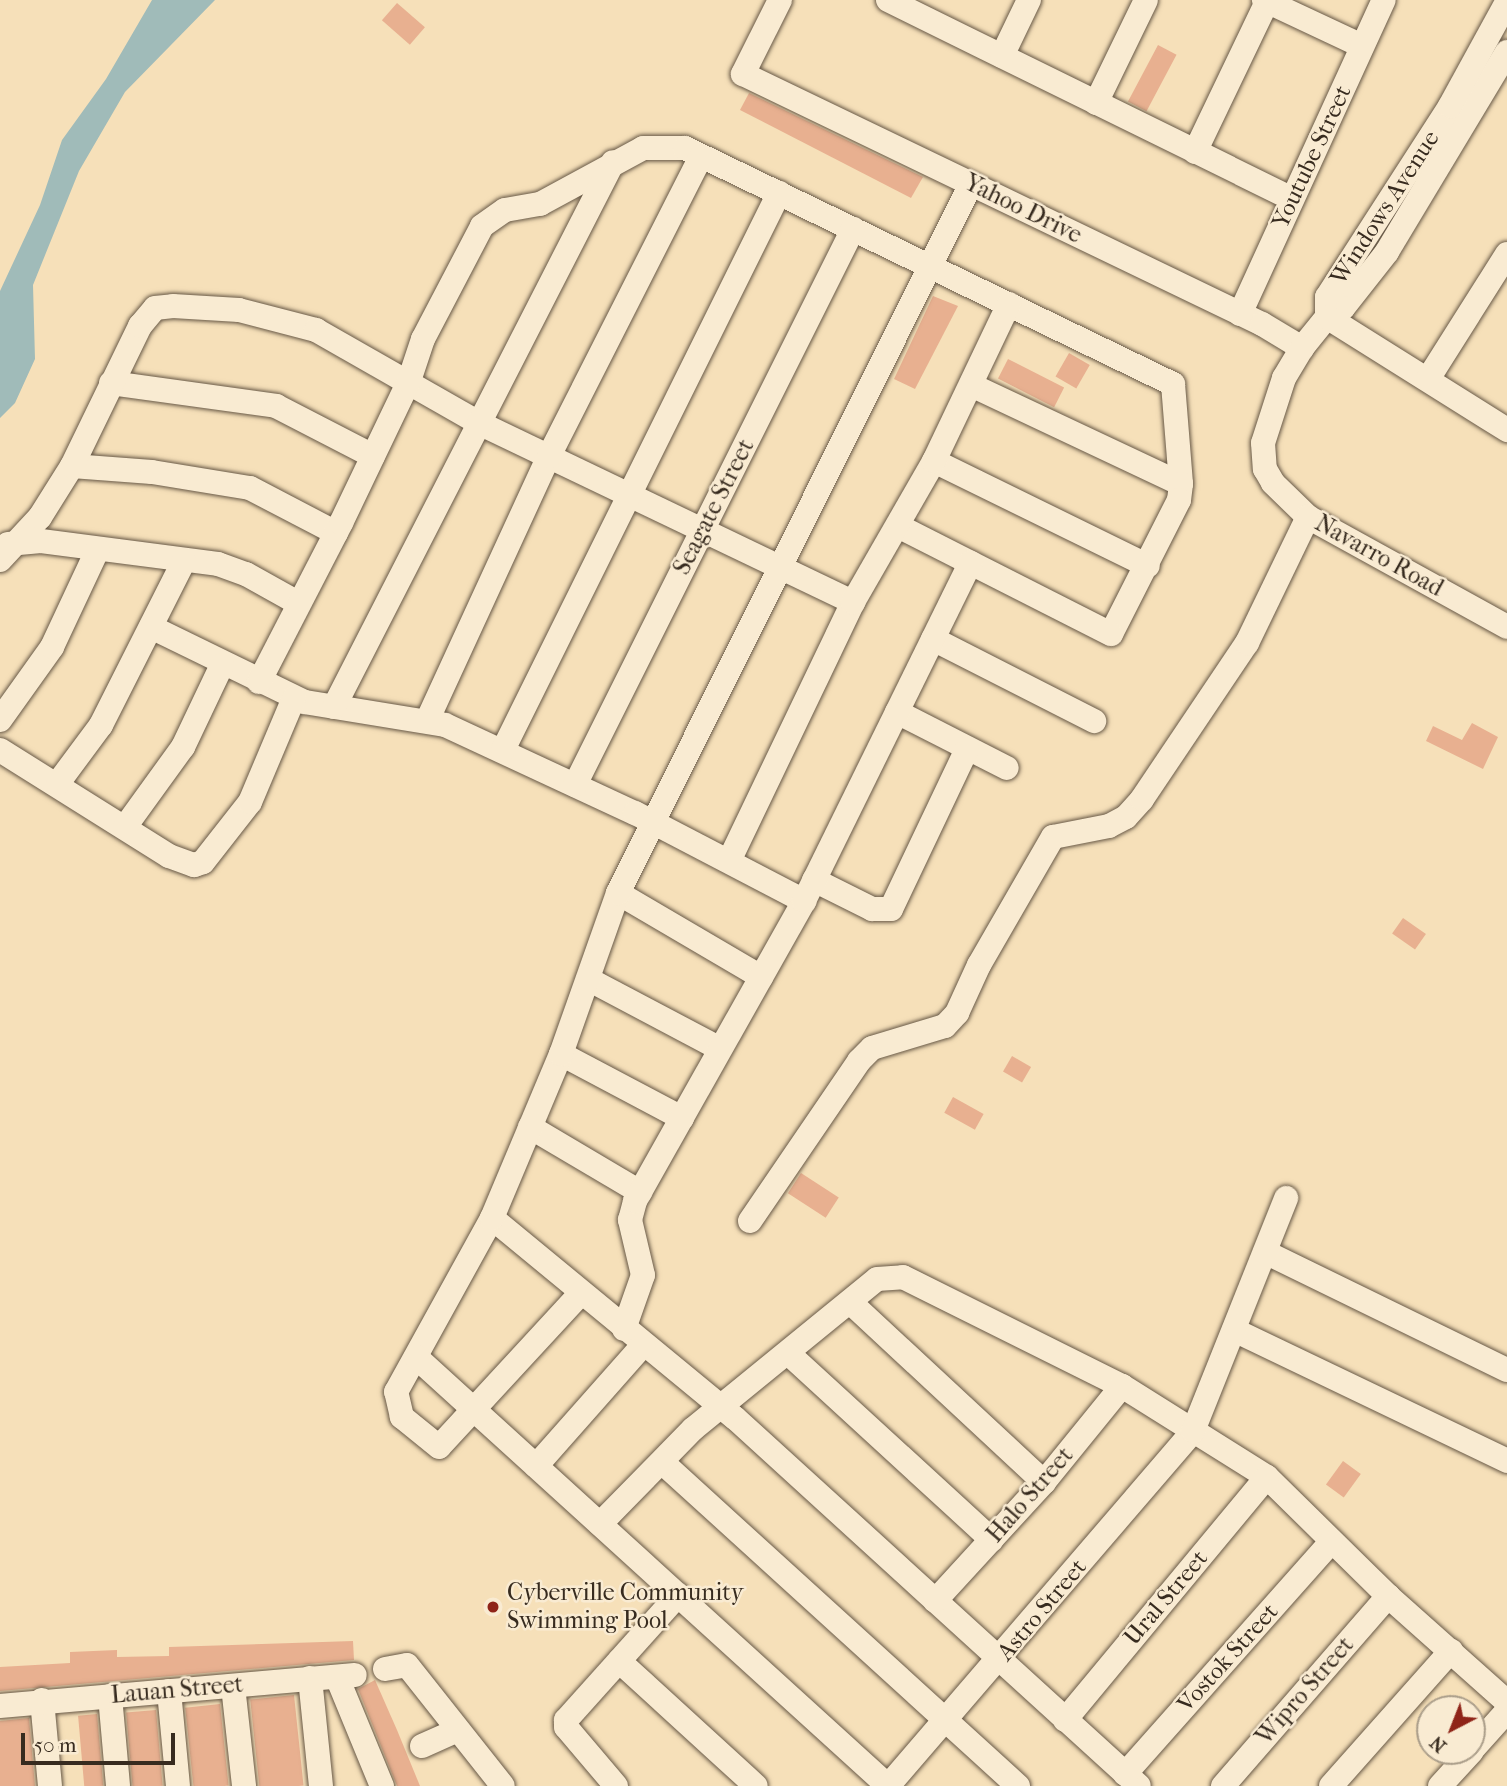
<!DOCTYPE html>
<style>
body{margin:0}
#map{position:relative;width:1507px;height:1786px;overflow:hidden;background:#f6e0b9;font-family:"IM FELL French Canon",serif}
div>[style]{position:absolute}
.water>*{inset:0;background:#a0bbb9}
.building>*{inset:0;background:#e8b090;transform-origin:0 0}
.roads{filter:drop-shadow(0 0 2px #675846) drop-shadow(0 0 2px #675846)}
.minor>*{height:24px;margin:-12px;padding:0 12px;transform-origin:12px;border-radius:12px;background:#f9ebd2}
.dots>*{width:19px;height:19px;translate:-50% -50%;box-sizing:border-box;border:4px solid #f9ebd2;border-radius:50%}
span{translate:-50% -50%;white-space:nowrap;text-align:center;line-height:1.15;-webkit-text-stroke:5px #f9ebd2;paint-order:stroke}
.street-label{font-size:24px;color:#372b1f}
.poi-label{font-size:24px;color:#372b1f}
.left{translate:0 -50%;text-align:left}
.north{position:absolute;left:1416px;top:1695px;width:70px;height:70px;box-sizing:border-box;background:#f9ebd2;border:2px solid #ab9e8a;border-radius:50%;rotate:222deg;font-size:19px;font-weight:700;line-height:28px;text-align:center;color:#372b1f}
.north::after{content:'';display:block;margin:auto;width:24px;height:32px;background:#8f2418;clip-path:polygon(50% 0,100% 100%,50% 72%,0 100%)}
.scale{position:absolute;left:21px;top:1733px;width:154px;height:32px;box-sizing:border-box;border:4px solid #372b1f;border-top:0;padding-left:9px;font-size:21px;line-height:24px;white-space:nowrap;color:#372b1f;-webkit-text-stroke:5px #f9ebd2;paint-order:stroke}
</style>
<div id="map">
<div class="water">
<i style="clip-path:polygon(152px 0,215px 0,125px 92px,79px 171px,33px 285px,35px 359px,15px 403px,0 418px,0 291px,40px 205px,62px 140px,106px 79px)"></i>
</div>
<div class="building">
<i style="left:397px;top:3px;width:37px;height:23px;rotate:41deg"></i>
<i style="left:1158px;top:45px;width:21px;height:64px;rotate:28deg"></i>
<i style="clip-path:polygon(749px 93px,923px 177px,911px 198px,740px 110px)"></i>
<i style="clip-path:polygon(933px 296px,958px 306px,915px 389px,894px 379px)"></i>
<i style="left:1069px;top:353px;width:24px;height:27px;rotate:30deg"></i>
<i style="left:1008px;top:359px;width:63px;height:22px;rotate:27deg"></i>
<i style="clip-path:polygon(1472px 723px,1498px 737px,1483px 769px,1426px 741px,1433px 726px,1462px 740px)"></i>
<i style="left:1403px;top:918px;width:28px;height:19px;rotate:35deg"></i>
<i style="left:1012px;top:1056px;width:22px;height:18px;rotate:30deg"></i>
<i style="left:953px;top:1097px;width:35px;height:18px;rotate:29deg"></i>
<i style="left:801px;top:1173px;width:45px;height:24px;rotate:33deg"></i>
<i style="left:1343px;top:1461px;width:22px;height:29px;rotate:36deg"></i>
<i style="clip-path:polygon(353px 1641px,354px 1660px,0 1691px,0 1667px,70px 1663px,70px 1652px,117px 1650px,117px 1657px,169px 1656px,169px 1647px)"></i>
<i style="clip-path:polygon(375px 1680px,397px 1730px,420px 1786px,397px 1786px,358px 1689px)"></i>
<i style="left:294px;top:1695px;width:91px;height:44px;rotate:84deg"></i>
<i style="left:220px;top:1704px;width:82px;height:35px;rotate:84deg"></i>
<i style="left:156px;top:1710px;width:76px;height:30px;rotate:85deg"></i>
<i style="left:97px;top:1714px;width:72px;height:19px;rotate:85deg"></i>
<i style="clip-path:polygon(29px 1718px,35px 1786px,0 1786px,0 1721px)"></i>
</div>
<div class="roads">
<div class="minor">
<i style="left:780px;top:0;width:83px;rotate:116.6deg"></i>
<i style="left:743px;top:74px;width:576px;rotate:25.72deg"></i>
<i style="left:1262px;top:324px;width:47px;rotate:31deg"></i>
<i style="left:888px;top:0;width:450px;rotate:26.2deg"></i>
<i style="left:1264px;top:0;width:108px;rotate:25.1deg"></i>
<i style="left:1507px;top:52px;width:233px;rotate:121deg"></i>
<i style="left:1387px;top:252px;width:71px;rotate:128.2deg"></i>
<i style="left:1343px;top:308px;width:18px;rotate:151deg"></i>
<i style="left:1327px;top:317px;width:40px;rotate:129deg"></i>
<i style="left:1302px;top:348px;width:35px;rotate:121deg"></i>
<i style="left:1284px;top:378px;width:68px;rotate:107.9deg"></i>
<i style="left:1263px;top:443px;width:26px;rotate:86deg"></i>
<i style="left:1265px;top:469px;width:16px;rotate:60deg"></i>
<i style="left:1273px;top:483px;width:49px;rotate:44.2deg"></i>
<i style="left:1308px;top:517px;width:227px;rotate:28.9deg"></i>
<i style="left:1002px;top:56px;width:62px;rotate:-64.3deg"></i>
<i style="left:1096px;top:103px;width:114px;rotate:-64.1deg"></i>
<i style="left:1195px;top:152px;width:166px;rotate:-64.4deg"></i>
<i style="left:1240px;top:314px;width:345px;rotate:-65.4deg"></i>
<i style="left:1327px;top:317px;width:20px;rotate:-90deg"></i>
<i style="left:1327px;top:297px;width:227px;rotate:-57.2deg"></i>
<i style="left:1450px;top:106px;width:119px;rotate:-61.3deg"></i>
<i style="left:1327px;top:317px;width:213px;rotate:32.1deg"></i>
<i style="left:1428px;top:379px;width:148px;rotate:-57.7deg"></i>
<i style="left:111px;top:383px;width:167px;rotate:7.9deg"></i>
<i style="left:276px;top:406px;width:109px;rotate:27.3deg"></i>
<i style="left:971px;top:385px;width:232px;rotate:25.2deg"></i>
<i style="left:934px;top:461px;width:238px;rotate:26.1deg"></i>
<i style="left:72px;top:466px;width:80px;rotate:4.3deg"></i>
<i style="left:152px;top:472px;width:99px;rotate:9.3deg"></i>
<i style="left:250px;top:488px;width:97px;rotate:27.6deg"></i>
<i style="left:8px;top:544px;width:33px;rotate:-5deg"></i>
<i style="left:41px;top:541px;width:178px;rotate:7.4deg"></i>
<i style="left:218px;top:564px;width:30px;rotate:20deg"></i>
<i style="left:246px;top:574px;width:60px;rotate:29.1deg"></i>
<i style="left:0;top:560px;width:59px;rotate:-47.1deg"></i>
<i style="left:40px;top:517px;width:60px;rotate:-57.9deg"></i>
<i style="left:72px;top:466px;width:156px;rotate:-64.1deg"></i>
<i style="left:140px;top:326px;width:23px;rotate:-50deg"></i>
<i style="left:155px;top:308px;width:18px;rotate:-6deg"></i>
<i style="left:173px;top:306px;width:66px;rotate:3.5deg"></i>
<i style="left:239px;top:310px;width:80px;rotate:14.6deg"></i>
<i style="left:316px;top:330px;width:188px;rotate:29.7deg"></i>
<i style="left:479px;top:423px;width:415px;rotate:25.6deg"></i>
<i style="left:151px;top:627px;width:171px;rotate:26deg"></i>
<i style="left:305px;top:702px;width:142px;rotate:9.3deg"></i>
<i style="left:445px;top:725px;width:209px;rotate:24.9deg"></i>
<i style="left:635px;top:813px;width:191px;rotate:27.5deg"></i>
<i style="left:933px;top:639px;width:181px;rotate:27deg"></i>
<i style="left:259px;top:682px;width:179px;rotate:-62.7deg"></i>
<i style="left:341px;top:523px;width:157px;rotate:-64.4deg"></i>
<i style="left:409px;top:381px;width:44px;rotate:-71.6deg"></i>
<i style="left:423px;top:339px;width:127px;rotate:-62.4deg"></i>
<i style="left:482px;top:226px;width:28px;rotate:-35deg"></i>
<i style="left:505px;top:210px;width:36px;rotate:-10deg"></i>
<i style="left:540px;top:204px;width:117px;rotate:-28.5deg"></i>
<i style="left:643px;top:148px;width:42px"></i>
<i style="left:685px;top:148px;width:542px;rotate:25.81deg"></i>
<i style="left:1173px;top:384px;width:100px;rotate:85.4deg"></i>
<i style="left:1181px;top:484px;width:16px;rotate:97deg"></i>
<i style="left:1179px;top:500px;width:150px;rotate:116.9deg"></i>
<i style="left:1111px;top:634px;width:239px;rotate:-153.1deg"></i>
<i style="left:334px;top:707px;width:612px;rotate:-62.89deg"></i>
<i style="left:897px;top:712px;width:123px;rotate:27deg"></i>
<i style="left:0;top:720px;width:90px;rotate:-54.5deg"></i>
<i style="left:52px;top:647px;width:108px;rotate:-64.9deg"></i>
<i style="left:427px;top:721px;width:292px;rotate:-65.3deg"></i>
<i style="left:549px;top:456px;width:336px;rotate:-63.1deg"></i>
<i style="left:0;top:750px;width:199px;rotate:32.1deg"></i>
<i style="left:169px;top:856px;width:27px;rotate:20deg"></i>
<i style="left:194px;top:865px;width:9px;rotate:-18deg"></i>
<i style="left:203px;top:862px;width:76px;rotate:-51.9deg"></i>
<i style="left:250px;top:802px;width:113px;rotate:-67.1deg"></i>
<i style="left:503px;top:750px;width:622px;rotate:-63.64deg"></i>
<i style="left:58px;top:783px;width:72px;rotate:-53.4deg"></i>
<i style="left:101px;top:725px;width:184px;rotate:-63.2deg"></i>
<i style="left:575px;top:785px;width:622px;rotate:-63.43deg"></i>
<i style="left:125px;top:827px;width:99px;rotate:-54.1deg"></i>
<i style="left:183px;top:747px;width:91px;rotate:-64.6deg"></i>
<i style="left:729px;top:861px;width:287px;rotate:-64.4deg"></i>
<i style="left:853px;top:602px;width:163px;rotate:-60.1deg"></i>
<i style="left:934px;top:461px;width:174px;rotate:-64.5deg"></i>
<i style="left:814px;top:880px;width:65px;rotate:26.6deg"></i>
<i style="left:872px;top:909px;width:19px"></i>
<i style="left:891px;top:909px;width:177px;rotate:-64.6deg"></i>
<i style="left:618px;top:893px;width:166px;rotate:30.4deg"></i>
<i style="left:588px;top:979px;width:149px;rotate:27.9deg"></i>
<i style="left:561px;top:1054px;width:137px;rotate:27.9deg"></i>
<i style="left:530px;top:1127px;width:128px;rotate:30.6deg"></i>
<i style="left:492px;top:1218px;width:315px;rotate:39.5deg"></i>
<i style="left:735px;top:1418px;width:546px;rotate:42.33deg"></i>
<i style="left:750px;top:1221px;width:194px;rotate:-55.7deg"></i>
<i style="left:859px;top:1061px;width:18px;rotate:-45deg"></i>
<i style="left:872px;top:1048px;width:76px;rotate:-16.8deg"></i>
<i style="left:945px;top:1026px;width:18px;rotate:-47deg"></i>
<i style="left:957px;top:1013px;width:53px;rotate:-65.4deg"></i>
<i style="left:979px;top:965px;width:148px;rotate:-60deg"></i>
<i style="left:1053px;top:837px;width:57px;rotate:-11.1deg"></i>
<i style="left:1109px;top:826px;width:19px;rotate:-28deg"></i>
<i style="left:1126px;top:817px;width:24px;rotate:-48deg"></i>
<i style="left:1142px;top:799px;width:188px;rotate:-56.1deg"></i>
<i style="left:1247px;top:643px;width:140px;rotate:-64.2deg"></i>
<i style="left:1265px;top:1252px;width:269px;rotate:26deg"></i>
<i style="left:581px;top:1293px;width:209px;rotate:132.7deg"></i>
<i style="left:439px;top:1447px;width:48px;rotate:-141deg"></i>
<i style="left:402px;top:1417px;width:26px;rotate:-103deg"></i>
<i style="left:396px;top:1392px;width:199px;rotate:-61.1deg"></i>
<i style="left:492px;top:1218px;width:178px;rotate:-67.2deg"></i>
<i style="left:561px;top:1054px;width:171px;rotate:-70.5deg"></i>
<i style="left:618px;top:893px;width:792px;rotate:-63.53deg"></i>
<i style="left:850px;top:1302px;width:265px;rotate:42.9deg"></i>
<i style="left:624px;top:1329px;width:57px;rotate:-70.6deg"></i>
<i style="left:643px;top:1275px;width:57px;rotate:-103.3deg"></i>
<i style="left:630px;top:1220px;width:20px;rotate:-75deg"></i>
<i style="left:635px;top:1201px;width:344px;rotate:-60.6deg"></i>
<i style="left:804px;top:901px;width:377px;rotate:-63.8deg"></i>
<i style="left:1234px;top:1330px;width:303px;rotate:25.6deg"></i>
<i style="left:789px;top:1354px;width:275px;rotate:42.5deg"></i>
<i style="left:416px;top:1357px;width:638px;rotate:42.27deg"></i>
<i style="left:663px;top:1463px;width:480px;rotate:42.3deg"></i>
<i style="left:536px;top:1466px;width:162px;rotate:-48.5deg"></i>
<i style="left:600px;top:1524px;width:133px;rotate:-45.6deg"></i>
<i style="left:693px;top:1429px;width:237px;rotate:-39.2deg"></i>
<i style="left:877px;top:1279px;width:26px;rotate:-4deg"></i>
<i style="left:903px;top:1277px;width:245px;rotate:26.5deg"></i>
<i style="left:1122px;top:1386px;width:171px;rotate:32.1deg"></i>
<i style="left:1267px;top:1477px;width:170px;rotate:44.5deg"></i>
<i style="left:1388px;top:1596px;width:159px;rotate:41.7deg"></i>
<i style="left:935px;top:1601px;width:161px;rotate:-47.5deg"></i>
<i style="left:1044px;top:1482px;width:124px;rotate:-50.9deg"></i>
<i style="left:619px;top:1661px;width:185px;rotate:42.4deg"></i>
<i style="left:385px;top:1669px;width:22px;rotate:-10deg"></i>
<i style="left:407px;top:1665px;width:154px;rotate:51.6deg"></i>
<i style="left:337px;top:1677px;width:118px;rotate:67.6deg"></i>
<i style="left:310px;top:1678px;width:109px;rotate:84.2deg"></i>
<i style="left:233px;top:1686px;width:101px;rotate:83.7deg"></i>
<i style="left:169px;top:1691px;width:95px;rotate:84.6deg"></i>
<i style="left:110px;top:1696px;width:90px;rotate:84.9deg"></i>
<i style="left:42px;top:1700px;width:86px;rotate:84.7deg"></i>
<i style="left:0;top:1706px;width:356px;rotate:-5deg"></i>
<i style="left:1065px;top:1720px;width:316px;rotate:-50.3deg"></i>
<i style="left:422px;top:1746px;width:39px;rotate:-24deg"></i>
<i style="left:1472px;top:1750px;width:52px;rotate:-48.1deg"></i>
<i style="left:1125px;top:1774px;width:310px;rotate:-48.4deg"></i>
<i style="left:616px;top:1786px;width:77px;rotate:-130.3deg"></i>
<i style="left:566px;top:1727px;width:7px;rotate:-90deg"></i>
<i style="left:566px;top:1720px;width:168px;rotate:-48.1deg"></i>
<i style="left:888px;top:1786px;width:468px;rotate:-49.3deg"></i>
<i style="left:1193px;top:1431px;width:251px;rotate:-68.2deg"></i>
<i style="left:1223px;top:1786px;width:252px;rotate:-49deg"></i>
<i style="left:1331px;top:1786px;width:181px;rotate:-48.4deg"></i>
<i style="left:1440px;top:1786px;width:47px;rotate:-47.6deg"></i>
</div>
</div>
<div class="dots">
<i style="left:493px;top:1607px;background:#8f2418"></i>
</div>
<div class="street-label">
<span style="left:1312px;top:157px;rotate:-65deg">Youtube Street</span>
<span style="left:1385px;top:208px;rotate:-57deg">Windows Avenue</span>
<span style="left:1023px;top:209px;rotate:26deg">Yahoo Drive</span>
<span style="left:714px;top:507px;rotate:-63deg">Seagate Street</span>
<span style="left:1379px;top:556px;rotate:29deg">Navarro Road</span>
<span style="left:1030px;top:1495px;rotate:-49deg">Halo Street</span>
<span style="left:1166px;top:1598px;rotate:-50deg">Ural Street</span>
<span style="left:1042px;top:1610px;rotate:-50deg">Astro Street</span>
<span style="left:1228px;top:1658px;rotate:-48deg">Vostok Street</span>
<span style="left:177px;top:1690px;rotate:-5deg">Lauan Street</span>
<span style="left:1305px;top:1691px;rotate:-49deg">Wipro Street</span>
</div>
<div class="poi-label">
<span class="left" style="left:507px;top:1607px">Cyberville Community<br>Swimming Pool</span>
</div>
<div class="north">N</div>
<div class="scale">50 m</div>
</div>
